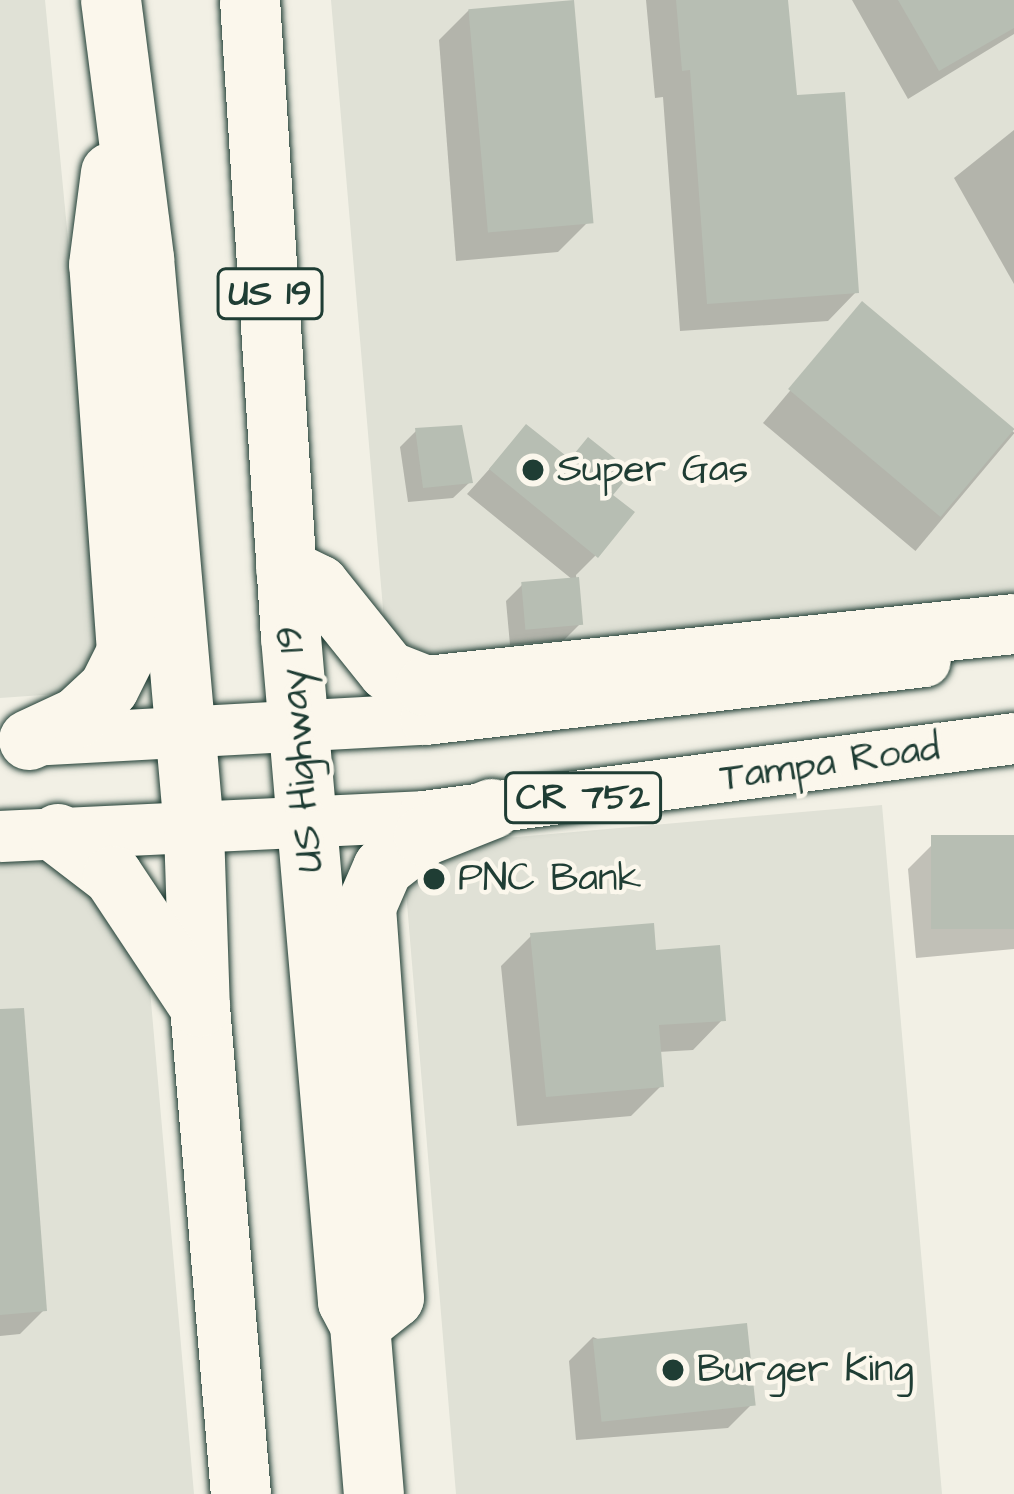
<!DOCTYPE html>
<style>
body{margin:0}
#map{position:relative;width:1014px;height:1494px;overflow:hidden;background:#f2f0e5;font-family:"Architects Daughter",sans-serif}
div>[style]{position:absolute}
.built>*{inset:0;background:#e0e1d6}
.shadow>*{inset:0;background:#0003;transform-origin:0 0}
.building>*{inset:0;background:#b7beb3;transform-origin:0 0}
.roads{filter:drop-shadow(0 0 3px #1f3d34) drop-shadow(0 0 3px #1f3d34)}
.major>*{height:51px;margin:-25.5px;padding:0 25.5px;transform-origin:25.5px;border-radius:25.5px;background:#fbf7ec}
.highway>*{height:60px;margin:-30px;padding:0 30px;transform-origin:30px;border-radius:30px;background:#fbf7ec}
.dots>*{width:33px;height:33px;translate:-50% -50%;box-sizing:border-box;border:6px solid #fbf7ec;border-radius:50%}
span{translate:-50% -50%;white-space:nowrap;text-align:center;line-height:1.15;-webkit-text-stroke:9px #fbf7ec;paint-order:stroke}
.shield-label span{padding:3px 9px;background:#fbf7ec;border:3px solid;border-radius:9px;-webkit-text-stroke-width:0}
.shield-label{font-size:36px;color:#1f3d34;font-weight:700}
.poi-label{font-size:39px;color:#1f3d34}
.left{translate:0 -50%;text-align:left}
.street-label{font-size:39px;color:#1f3d34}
</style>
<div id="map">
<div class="built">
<i style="clip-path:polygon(0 0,45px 0,107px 645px,71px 693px,0 698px)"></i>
<i style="clip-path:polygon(331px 0,1014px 0,1014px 596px,444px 662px,385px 632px)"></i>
<i style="clip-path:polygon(882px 805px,942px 1494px,456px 1494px,405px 879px,472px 841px)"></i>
<i style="clip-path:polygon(52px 857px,98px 893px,148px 967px,194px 1494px,0 1494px,0 859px)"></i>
</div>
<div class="shadow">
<i style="clip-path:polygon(646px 0,785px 0,794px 98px,856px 292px,828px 321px,680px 331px,663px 97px,655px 98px)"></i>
<i style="clip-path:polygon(852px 0,1014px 0,1014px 34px,908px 99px)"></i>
<i style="clip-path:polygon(469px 10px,588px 222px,558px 252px,456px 261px,439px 40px)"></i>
<i style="clip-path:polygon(1014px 130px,1014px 284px,954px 178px)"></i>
<i style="left:862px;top:305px;width:199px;height:154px;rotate:40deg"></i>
<i style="clip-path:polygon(526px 428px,567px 461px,588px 441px,609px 495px,595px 556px,576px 575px,580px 624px,564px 640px,510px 645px,506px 601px,522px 585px,573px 580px,467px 494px)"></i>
<i style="clip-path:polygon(416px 431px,470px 482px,453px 498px,408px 502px,400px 447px)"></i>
<i style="clip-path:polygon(1014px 838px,1014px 949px,916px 958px,908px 869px,932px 845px)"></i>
<i style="clip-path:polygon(531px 936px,653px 953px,723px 1019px,693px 1050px,658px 1052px,661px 1086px,631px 1116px,517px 1126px,501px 966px)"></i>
<i style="clip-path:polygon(0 1021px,44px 1310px,20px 1334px,0 1336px)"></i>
<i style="clip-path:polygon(593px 1337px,752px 1404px,728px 1428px,576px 1440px,569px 1361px)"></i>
</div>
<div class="building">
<i style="left:574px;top:0;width:224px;height:106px;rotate:85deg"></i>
<i style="clip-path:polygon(676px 0,788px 0,797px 95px,845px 92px,859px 293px,707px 304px,690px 70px,682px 71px)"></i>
<i style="clip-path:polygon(898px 0,1014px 0,1014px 28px,939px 71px)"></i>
<i style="left:862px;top:301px;width:199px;height:115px;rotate:40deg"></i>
<i style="clip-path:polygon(526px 424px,570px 459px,588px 437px,632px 472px,613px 495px,635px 512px,598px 558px,489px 469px)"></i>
<i style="clip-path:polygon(462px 425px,473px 483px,423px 488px,415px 428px)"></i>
<i style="left:579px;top:577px;width:48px;height:58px;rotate:85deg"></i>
<i style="left:1014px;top:835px;width:94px;height:83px;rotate:90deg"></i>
<i style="clip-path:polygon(654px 923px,656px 950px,720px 945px,726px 1021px,659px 1025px,664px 1087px,546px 1097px,530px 933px)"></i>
<i style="clip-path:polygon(24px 1008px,47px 1311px,0 1315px,0 1009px)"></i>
<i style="left:747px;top:1323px;width:83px;height:155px;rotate:84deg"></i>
</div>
<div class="roads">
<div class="major">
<i style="left:31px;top:740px;width:395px;rotate:-3.1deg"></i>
<i style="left:425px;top:719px;width:503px;rotate:-6.62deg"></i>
<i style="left:0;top:836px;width:423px;rotate:-2.7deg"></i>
<i style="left:423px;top:816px;width:596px;rotate:-7.52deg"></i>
</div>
<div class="highway">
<i style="left:111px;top:0;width:260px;rotate:82.7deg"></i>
<i style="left:144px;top:258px;width:574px;rotate:85deg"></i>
<i style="left:194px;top:830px;width:177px;rotate:88.1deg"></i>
<i style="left:200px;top:1007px;width:489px;rotate:85.2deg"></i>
<i style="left:250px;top:0;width:638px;rotate:86.32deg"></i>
<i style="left:291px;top:637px;width:667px;rotate:85.1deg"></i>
<i style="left:348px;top:1302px;width:26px;rotate:62deg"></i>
<i style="left:360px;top:1325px;width:170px;rotate:85.3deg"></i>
<i style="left:286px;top:569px;width:37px;rotate:26deg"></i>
<i style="left:319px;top:585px;width:110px;rotate:51.3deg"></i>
<i style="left:388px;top:671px;width:41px;rotate:21.5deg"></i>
<i style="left:426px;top:686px;width:591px;rotate:-6.02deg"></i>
<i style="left:29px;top:740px;width:54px;rotate:-25.1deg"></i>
<i style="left:78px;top:717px;width:42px;rotate:-43.1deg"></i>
<i style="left:109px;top:688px;width:40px;rotate:-63.4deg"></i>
<i style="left:127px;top:652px;width:388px;rotate:-94.1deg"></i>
<i style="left:99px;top:265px;width:93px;rotate:-82.6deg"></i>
<i style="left:58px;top:834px;width:69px;rotate:37.4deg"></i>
<i style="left:113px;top:876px;width:157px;rotate:56.4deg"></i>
<i style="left:360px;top:1325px;width:43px;rotate:-38.5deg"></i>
<i style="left:394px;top:1298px;width:392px;rotate:-94.1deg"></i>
<i style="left:366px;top:907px;width:43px;rotate:-66.4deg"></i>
<i style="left:383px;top:868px;width:52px;rotate:-38deg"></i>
<i style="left:424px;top:836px;width:73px;rotate:-21.7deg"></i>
</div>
</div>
<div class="dots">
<i style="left:533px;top:470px;background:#1f3d34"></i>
<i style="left:434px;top:879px;background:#1f3d34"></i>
<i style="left:673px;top:1370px;background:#1f3d34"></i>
</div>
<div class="shield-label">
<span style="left:270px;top:294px">US 19</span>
<span style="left:583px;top:798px">CR 752</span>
</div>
<div class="poi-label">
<span class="left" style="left:557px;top:470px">Super Gas</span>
<span class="left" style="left:458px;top:879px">PNC Bank</span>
<span class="left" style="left:697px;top:1370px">Burger King</span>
</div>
<div class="street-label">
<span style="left:301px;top:749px;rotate:-95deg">US Highway 19</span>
<span style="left:830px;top:764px;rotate:-8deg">Tampa Road</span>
</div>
</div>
